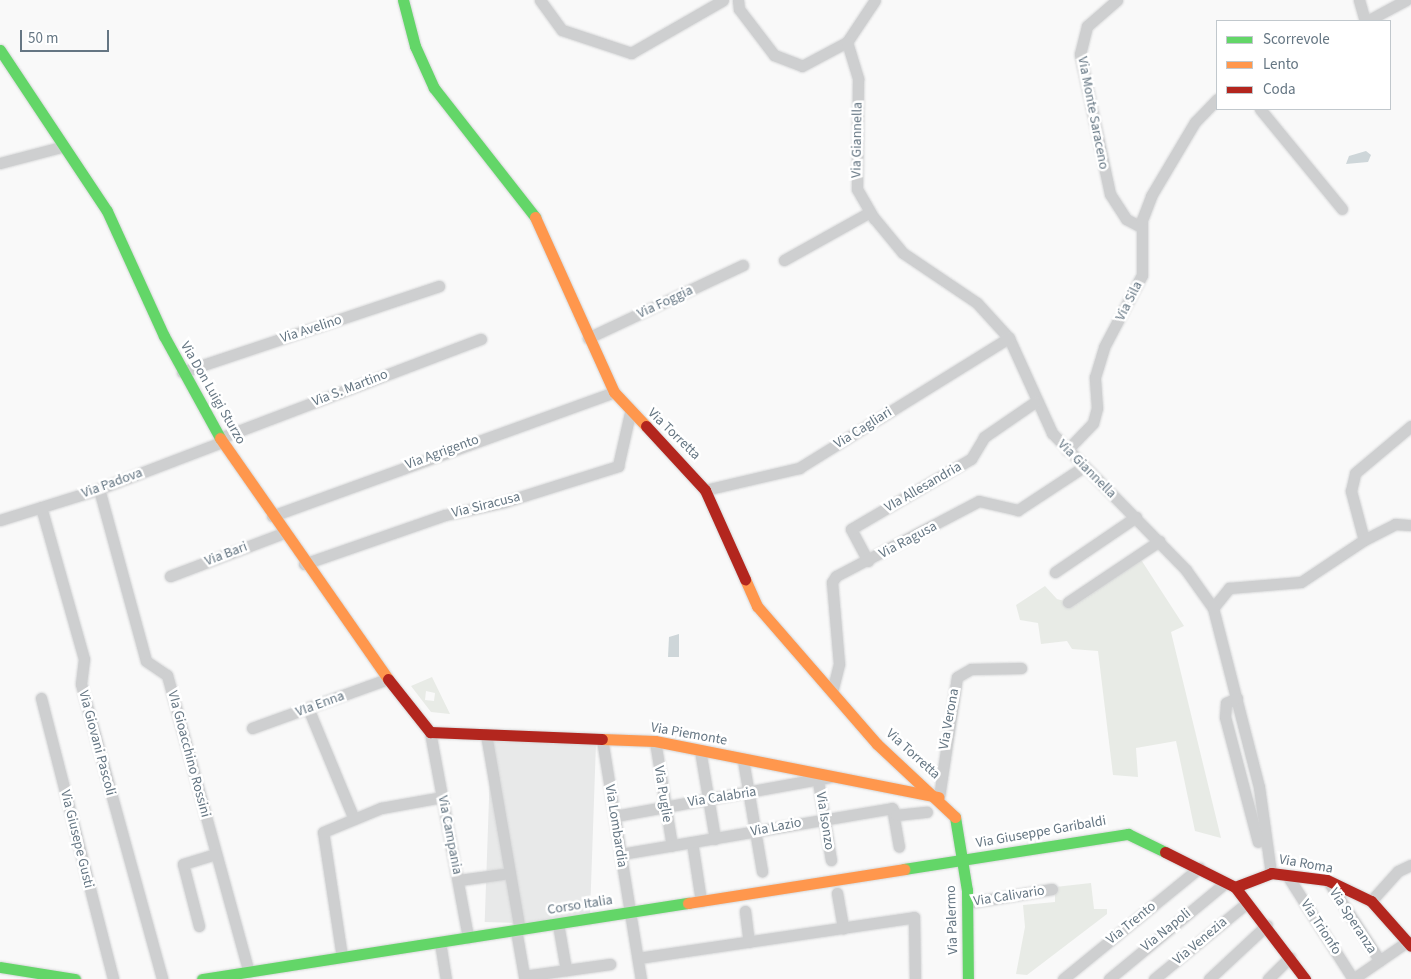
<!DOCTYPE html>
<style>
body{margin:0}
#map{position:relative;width:1411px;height:979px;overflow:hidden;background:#f9f9f9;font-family:"Source Sans 3",sans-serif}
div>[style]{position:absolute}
.built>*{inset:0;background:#e8e9e9;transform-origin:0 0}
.green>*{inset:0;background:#e8ebe6}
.water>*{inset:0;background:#ced6d9}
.roads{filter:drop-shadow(0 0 1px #d5d6d7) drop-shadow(0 0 1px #d5d6d7)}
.street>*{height:11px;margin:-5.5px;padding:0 5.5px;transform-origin:5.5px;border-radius:5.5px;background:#cecfd0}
.fast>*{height:11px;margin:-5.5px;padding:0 5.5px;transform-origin:5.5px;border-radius:5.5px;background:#63d668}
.slow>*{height:11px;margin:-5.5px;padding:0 5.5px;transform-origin:5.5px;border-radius:5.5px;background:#ff974d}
.jam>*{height:11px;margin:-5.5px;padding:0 5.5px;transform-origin:5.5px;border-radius:5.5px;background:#b3261e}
span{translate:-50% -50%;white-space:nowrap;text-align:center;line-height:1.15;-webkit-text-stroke:5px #fff;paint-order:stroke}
.street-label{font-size:14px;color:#657683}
.legend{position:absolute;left:1216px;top:20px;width:175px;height:90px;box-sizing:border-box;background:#fff;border:1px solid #c1c8cd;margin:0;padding:6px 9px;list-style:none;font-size:15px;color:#657683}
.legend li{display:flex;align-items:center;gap:10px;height:25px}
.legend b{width:25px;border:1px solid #c1c8cd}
.scale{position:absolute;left:20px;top:30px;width:89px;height:22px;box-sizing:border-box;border:2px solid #657683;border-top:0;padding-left:6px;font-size:15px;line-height:18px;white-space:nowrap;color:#657683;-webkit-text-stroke:4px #fff;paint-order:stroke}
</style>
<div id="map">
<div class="built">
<i style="left:491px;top:741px;width:105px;height:181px;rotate:2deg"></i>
</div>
<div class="green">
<i style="clip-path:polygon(1138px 555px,1184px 626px,1171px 632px,1221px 838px,1195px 831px,1176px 741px,1136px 748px,1138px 777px,1113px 775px,1098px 651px,1072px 649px,1067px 641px,1041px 644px,1038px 623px,1020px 620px,1016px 605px,1045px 586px,1057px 599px,1068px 602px)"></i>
<i style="clip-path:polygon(evenodd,432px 677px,450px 714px,431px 712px,411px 686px,432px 677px,426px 691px,435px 693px,434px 701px,425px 700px,426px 691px)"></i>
<i style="clip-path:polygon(1091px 883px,1094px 909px,1107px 909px,1107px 914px,1027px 975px,1016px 974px,1025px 927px,1023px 905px,1055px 902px,1055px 887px)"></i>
</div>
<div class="water">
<i style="clip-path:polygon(1366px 151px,1371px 155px,1368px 162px,1346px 164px,1349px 156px)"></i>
<i style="clip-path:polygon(679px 634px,679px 657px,668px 657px,669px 637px)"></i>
</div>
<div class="roads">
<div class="street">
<i style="left:540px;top:0;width:37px;rotate:54deg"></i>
<i style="left:562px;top:30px;width:73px;rotate:18.4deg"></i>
<i style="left:631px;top:53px;width:106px;rotate:-29.9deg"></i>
<i style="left:738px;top:0;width:9px;rotate:84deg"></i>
<i style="left:739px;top:9px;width:58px;rotate:52.7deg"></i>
<i style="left:774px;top:55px;width:30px;rotate:21deg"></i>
<i style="left:802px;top:66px;width:51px;rotate:-28.1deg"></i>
<i style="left:847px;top:42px;width:50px;rotate:-56.3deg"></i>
<i style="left:1117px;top:0;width:40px;rotate:139deg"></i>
<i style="left:1087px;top:26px;width:29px;rotate:104deg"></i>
<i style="left:1080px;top:54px;width:143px;rotate:77.9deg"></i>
<i style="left:1110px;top:194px;width:30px;rotate:57deg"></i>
<i style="left:1126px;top:219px;width:17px;rotate:28deg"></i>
<i style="left:1359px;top:0;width:22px;rotate:74deg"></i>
<i style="left:1367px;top:21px;width:44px;rotate:-28.3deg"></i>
<i style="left:847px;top:42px;width:39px;rotate:73deg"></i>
<i style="left:858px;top:79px;width:110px;rotate:90.5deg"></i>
<i style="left:857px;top:189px;width:34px;rotate:60deg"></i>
<i style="left:874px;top:218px;width:45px;rotate:50.4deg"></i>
<i style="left:903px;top:253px;width:89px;rotate:34deg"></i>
<i style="left:977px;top:303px;width:47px;rotate:47.6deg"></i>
<i style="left:1009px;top:338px;width:104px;rotate:65.6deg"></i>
<i style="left:1052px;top:433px;width:192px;rotate:45.6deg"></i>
<i style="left:1186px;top:570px;width:47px;rotate:54.6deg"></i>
<i style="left:1213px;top:608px;width:185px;rotate:75.6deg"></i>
<i style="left:1259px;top:787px;width:87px;rotate:82.1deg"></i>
<i style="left:1260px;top:109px;width:129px;rotate:50.6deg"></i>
<i style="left:0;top:163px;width:63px;rotate:-14.7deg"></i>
<i style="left:784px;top:260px;width:98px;rotate:-29.2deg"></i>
<i style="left:588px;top:338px;width:171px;rotate:-25.2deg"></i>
<i style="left:182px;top:372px;width:271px;rotate:-18.5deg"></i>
<i style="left:220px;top:438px;width:279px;rotate:-20.8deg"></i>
<i style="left:1067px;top:450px;width:37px;rotate:-46deg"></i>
<i style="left:1093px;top:423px;width:16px;rotate:-75deg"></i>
<i style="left:1097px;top:408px;width:31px;rotate:-94deg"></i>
<i style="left:1095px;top:377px;width:31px;rotate:-73deg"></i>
<i style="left:1104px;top:347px;width:81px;rotate:-62.2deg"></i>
<i style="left:1142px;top:275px;width:55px;rotate:-90deg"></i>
<i style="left:1142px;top:220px;width:26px;rotate:-69deg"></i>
<i style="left:1151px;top:196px;width:86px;rotate:-59.3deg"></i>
<i style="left:1195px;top:122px;width:32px;rotate:-46deg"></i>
<i style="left:99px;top:489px;width:178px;rotate:74.7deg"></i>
<i style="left:146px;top:661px;width:25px;rotate:34deg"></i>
<i style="left:167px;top:675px;width:308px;rotate:74.6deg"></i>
<i style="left:705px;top:490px;width:97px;rotate:-13.2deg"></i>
<i style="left:799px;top:468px;width:247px;rotate:-31.8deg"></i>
<i style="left:41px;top:507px;width:158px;rotate:74.2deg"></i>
<i style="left:84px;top:659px;width:25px;rotate:97deg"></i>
<i style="left:81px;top:684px;width:306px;rotate:74.6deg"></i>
<i style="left:272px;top:516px;width:364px;rotate:-19.9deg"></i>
<i style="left:0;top:520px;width:104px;rotate:-17.4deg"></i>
<i style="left:99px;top:489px;width:132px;rotate:-20.9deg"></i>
<i style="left:1364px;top:540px;width:51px;rotate:-104.9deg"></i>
<i style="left:1351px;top:491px;width:18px;rotate:-77deg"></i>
<i style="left:1355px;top:473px;width:73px;rotate:-40deg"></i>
<i style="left:868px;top:561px;width:36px;rotate:-118deg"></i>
<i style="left:851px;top:529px;width:139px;rotate:-30.3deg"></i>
<i style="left:971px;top:459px;width:26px;rotate:-59deg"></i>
<i style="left:984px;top:437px;width:62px;rotate:-34.5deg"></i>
<i style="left:304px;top:564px;width:149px;rotate:-19.2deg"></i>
<i style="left:445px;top:515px;width:60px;rotate:-12.4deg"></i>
<i style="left:504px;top:502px;width:120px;rotate:-17.5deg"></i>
<i style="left:618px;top:466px;width:54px;rotate:-77.2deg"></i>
<i style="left:1055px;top:572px;width:98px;rotate:-34.2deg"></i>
<i style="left:170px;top:576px;width:121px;rotate:-20.8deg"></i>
<i style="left:1068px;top:602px;width:110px;rotate:-33.8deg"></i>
<i style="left:1213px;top:608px;width:26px;rotate:-51deg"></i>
<i style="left:1229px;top:588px;width:72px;rotate:-4.8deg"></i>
<i style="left:1301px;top:582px;width:76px;rotate:-33.7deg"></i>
<i style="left:1364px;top:540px;width:35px;rotate:-27deg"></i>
<i style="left:1395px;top:524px;width:16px;rotate:4deg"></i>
<i style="left:832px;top:692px;width:29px;rotate:-76deg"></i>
<i style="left:839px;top:664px;width:82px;rotate:-94.9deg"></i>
<i style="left:832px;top:582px;width:7px;rotate:-56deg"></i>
<i style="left:836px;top:576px;width:161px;rotate:-27.7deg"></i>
<i style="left:979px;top:501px;width:40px;rotate:13deg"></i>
<i style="left:1018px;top:510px;width:77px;rotate:-33.3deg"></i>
<i style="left:41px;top:698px;width:290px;rotate:75.6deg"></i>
<i style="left:1237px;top:698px;width:12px;rotate:156deg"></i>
<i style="left:1226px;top:703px;width:14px;rotate:94deg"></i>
<i style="left:1225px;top:717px;width:129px;rotate:75.2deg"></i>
<i style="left:308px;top:708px;width:120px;rotate:67.5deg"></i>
<i style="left:252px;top:728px;width:144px;rotate:-19.9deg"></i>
<i style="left:430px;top:732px;width:209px;rotate:79.5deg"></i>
<i style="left:486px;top:734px;width:199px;rotate:80.2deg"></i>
<i style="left:602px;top:739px;width:243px;rotate:80.8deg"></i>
<i style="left:655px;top:741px;width:106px;rotate:80.8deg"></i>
<i style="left:700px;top:750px;width:90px;rotate:80.4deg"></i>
<i style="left:743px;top:760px;width:113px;rotate:80.3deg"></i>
<i style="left:818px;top:781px;width:80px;rotate:80.7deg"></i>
<i style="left:939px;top:797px;width:121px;rotate:-81.5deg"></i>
<i style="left:957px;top:677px;width:16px;rotate:-30deg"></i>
<i style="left:971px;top:669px;width:50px;rotate:-1.1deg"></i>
<i style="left:893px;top:813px;width:34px;rotate:80deg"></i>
<i style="left:615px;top:816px;width:218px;rotate:-10.3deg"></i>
<i style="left:692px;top:842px;width:60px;rotate:81.3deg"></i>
<i style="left:621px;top:854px;width:275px;rotate:-9.6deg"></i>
<i style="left:892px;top:808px;width:8px;rotate:60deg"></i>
<i style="left:896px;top:815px;width:31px;rotate:-6deg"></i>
<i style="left:1287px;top:875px;width:123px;rotate:57.6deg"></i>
<i style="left:459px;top:880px;width:51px;rotate:-7.8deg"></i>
<i style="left:1328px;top:881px;width:95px;rotate:57deg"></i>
<i style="left:837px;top:893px;width:36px;rotate:80deg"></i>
<i style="left:1371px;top:901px;width:40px;rotate:-48deg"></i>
<i style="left:1398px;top:871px;width:14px;rotate:-25deg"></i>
<i style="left:967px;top:903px;width:86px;rotate:-9.4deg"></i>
<i style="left:745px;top:911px;width:31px;rotate:83deg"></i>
<i style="left:558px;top:924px;width:47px;rotate:80.1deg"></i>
<i style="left:199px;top:926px;width:64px;rotate:-104.5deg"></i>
<i style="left:183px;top:864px;width:34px;rotate:-17deg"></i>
<i style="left:516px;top:930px;width:47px;rotate:80.1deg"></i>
<i style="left:524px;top:976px;width:87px;rotate:-7.9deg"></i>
<i style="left:440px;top:942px;width:37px;rotate:81deg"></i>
<i style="left:342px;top:957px;width:126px;rotate:-98.6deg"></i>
<i style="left:323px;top:832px;width:63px;rotate:-22.5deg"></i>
<i style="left:381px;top:808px;width:63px;rotate:-10.1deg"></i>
<i style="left:638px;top:958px;width:279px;rotate:-8.4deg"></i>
<i style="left:914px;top:917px;width:62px;rotate:89.1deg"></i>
<i style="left:1063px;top:979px;width:176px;rotate:-39.2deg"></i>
<i style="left:1109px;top:979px;width:151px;rotate:-39.6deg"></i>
<i style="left:1154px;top:979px;width:120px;rotate:-39.3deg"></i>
<i style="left:1209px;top:979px;width:79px;rotate:-43deg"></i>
<i style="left:1268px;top:979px;width:31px;rotate:-45deg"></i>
<i style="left:1353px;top:979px;width:67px;rotate:-34.6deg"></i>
</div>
<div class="fast">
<i style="left:403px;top:0;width:48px;rotate:75.4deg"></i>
<i style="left:415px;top:46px;width:46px;rotate:65.7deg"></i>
<i style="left:434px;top:88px;width:164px;rotate:51.9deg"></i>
<i style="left:0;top:50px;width:193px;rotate:56.4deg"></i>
<i style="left:107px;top:211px;width:137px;rotate:65.5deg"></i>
<i style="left:164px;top:336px;width:116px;rotate:61.2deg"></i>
<i style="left:955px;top:817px;width:74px;rotate:80.7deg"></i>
<i style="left:967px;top:890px;width:89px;rotate:89.4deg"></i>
<i style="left:904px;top:869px;width:227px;rotate:-8.9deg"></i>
<i style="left:1128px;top:834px;width:41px;rotate:25.9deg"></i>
<i style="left:0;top:967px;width:76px;rotate:9.1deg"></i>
<i style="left:202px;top:979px;width:492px;rotate:-8.9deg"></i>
</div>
<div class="slow">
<i style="left:535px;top:217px;width:192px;rotate:65.7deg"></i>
<i style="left:614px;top:392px;width:47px;rotate:46.7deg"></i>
<i style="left:220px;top:438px;width:294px;rotate:55.1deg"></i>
<i style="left:745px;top:579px;width:30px;rotate:66deg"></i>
<i style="left:757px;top:606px;width:183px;rotate:49deg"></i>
<i style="left:877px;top:744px;width:107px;rotate:43.1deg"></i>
<i style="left:602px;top:739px;width:53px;rotate:2.2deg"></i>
<i style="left:655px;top:741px;width:289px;rotate:11.2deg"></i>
<i style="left:688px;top:903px;width:219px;rotate:-8.9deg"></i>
</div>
<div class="jam">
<i style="left:646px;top:426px;width:87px;rotate:47.3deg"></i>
<i style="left:705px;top:490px;width:98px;rotate:65.8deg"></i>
<i style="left:388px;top:679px;width:68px;rotate:51.6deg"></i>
<i style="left:430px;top:732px;width:172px;rotate:2.3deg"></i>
<i style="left:1165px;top:852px;width:78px;rotate:26.6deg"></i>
<i style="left:1235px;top:887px;width:116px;rotate:52.7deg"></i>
<i style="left:1235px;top:887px;width:39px;rotate:-21deg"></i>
<i style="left:1271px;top:873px;width:56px;rotate:7.1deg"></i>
<i style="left:1327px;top:880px;width:49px;rotate:25.5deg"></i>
<i style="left:1371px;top:901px;width:60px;rotate:48.4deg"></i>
</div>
</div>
<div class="street-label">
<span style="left:1093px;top:113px;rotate:79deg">Via Monte Saraceno</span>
<span style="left:857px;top:140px;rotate:-89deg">Via Giannella</span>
<span style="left:1129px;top:301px;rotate:-63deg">Via Sila</span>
<span style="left:665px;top:302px;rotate:-25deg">Via Foggia</span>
<span style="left:311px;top:329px;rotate:-18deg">Via Avelino</span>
<span style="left:350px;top:388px;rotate:-21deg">Via S. Martino</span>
<span style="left:213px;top:393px;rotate:60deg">Via Don Luigi Sturzo</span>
<span style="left:863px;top:428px;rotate:-32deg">Via Cagliari</span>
<span style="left:674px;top:434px;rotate:44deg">Via Torretta</span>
<span style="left:442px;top:452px;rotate:-20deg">Via Agrigento</span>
<span style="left:1087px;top:469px;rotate:45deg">Via Giannella</span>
<span style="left:112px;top:483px;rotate:-20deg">Via Padova</span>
<span style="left:923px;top:487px;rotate:-30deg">VIa Allesandria</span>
<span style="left:486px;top:505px;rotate:-14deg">Via Siracusa</span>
<span style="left:908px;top:540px;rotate:-28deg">Via Ragusa</span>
<span style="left:226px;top:554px;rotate:-21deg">Via Bari</span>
<span style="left:320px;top:704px;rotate:-20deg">VIa Enna</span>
<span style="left:949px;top:719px;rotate:-80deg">Via Verona</span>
<span style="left:689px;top:734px;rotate:10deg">Via Piemonte</span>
<span style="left:97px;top:743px;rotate:75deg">Via Giovani Pascoli</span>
<span style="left:189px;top:754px;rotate:75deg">VIa Gioacchino Rossini</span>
<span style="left:913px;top:754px;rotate:42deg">Via Torretta</span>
<span style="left:663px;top:794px;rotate:81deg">Via Puglie</span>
<span style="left:722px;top:797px;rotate:-9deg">Via Calabria</span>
<span style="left:825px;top:821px;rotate:81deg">Via Isonzo</span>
<span style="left:616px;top:826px;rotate:81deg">Via Lombardia</span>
<span style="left:776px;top:827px;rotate:-11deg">Via Lazio</span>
<span style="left:1041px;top:832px;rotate:-10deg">Via Giuseppe Garibaldi</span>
<span style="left:450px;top:835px;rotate:79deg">Via Campania</span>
<span style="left:77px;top:839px;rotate:76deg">Via Giusepe Gusti</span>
<span style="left:1306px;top:864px;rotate:10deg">Via Roma</span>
<span style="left:1009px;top:896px;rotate:-9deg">Via Calivario</span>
<span style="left:580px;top:905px;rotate:-9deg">Corso Italia</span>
<span style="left:952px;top:920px;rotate:-92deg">Via Palermo</span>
<span style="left:1353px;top:921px;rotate:57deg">Via Speranza</span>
<span style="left:1131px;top:923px;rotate:-39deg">Via Trento</span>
<span style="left:1321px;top:927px;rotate:57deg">Via Trionfo</span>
<span style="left:1166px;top:930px;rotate:-39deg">Via Napoli</span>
<span style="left:1200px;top:941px;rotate:-40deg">Via Venezia</span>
</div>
<ul class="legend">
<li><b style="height:6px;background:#63d668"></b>Scorrevole</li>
<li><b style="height:6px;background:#ff974d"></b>Lento</li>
<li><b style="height:6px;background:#b3261e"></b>Coda</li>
</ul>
<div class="scale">50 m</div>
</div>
